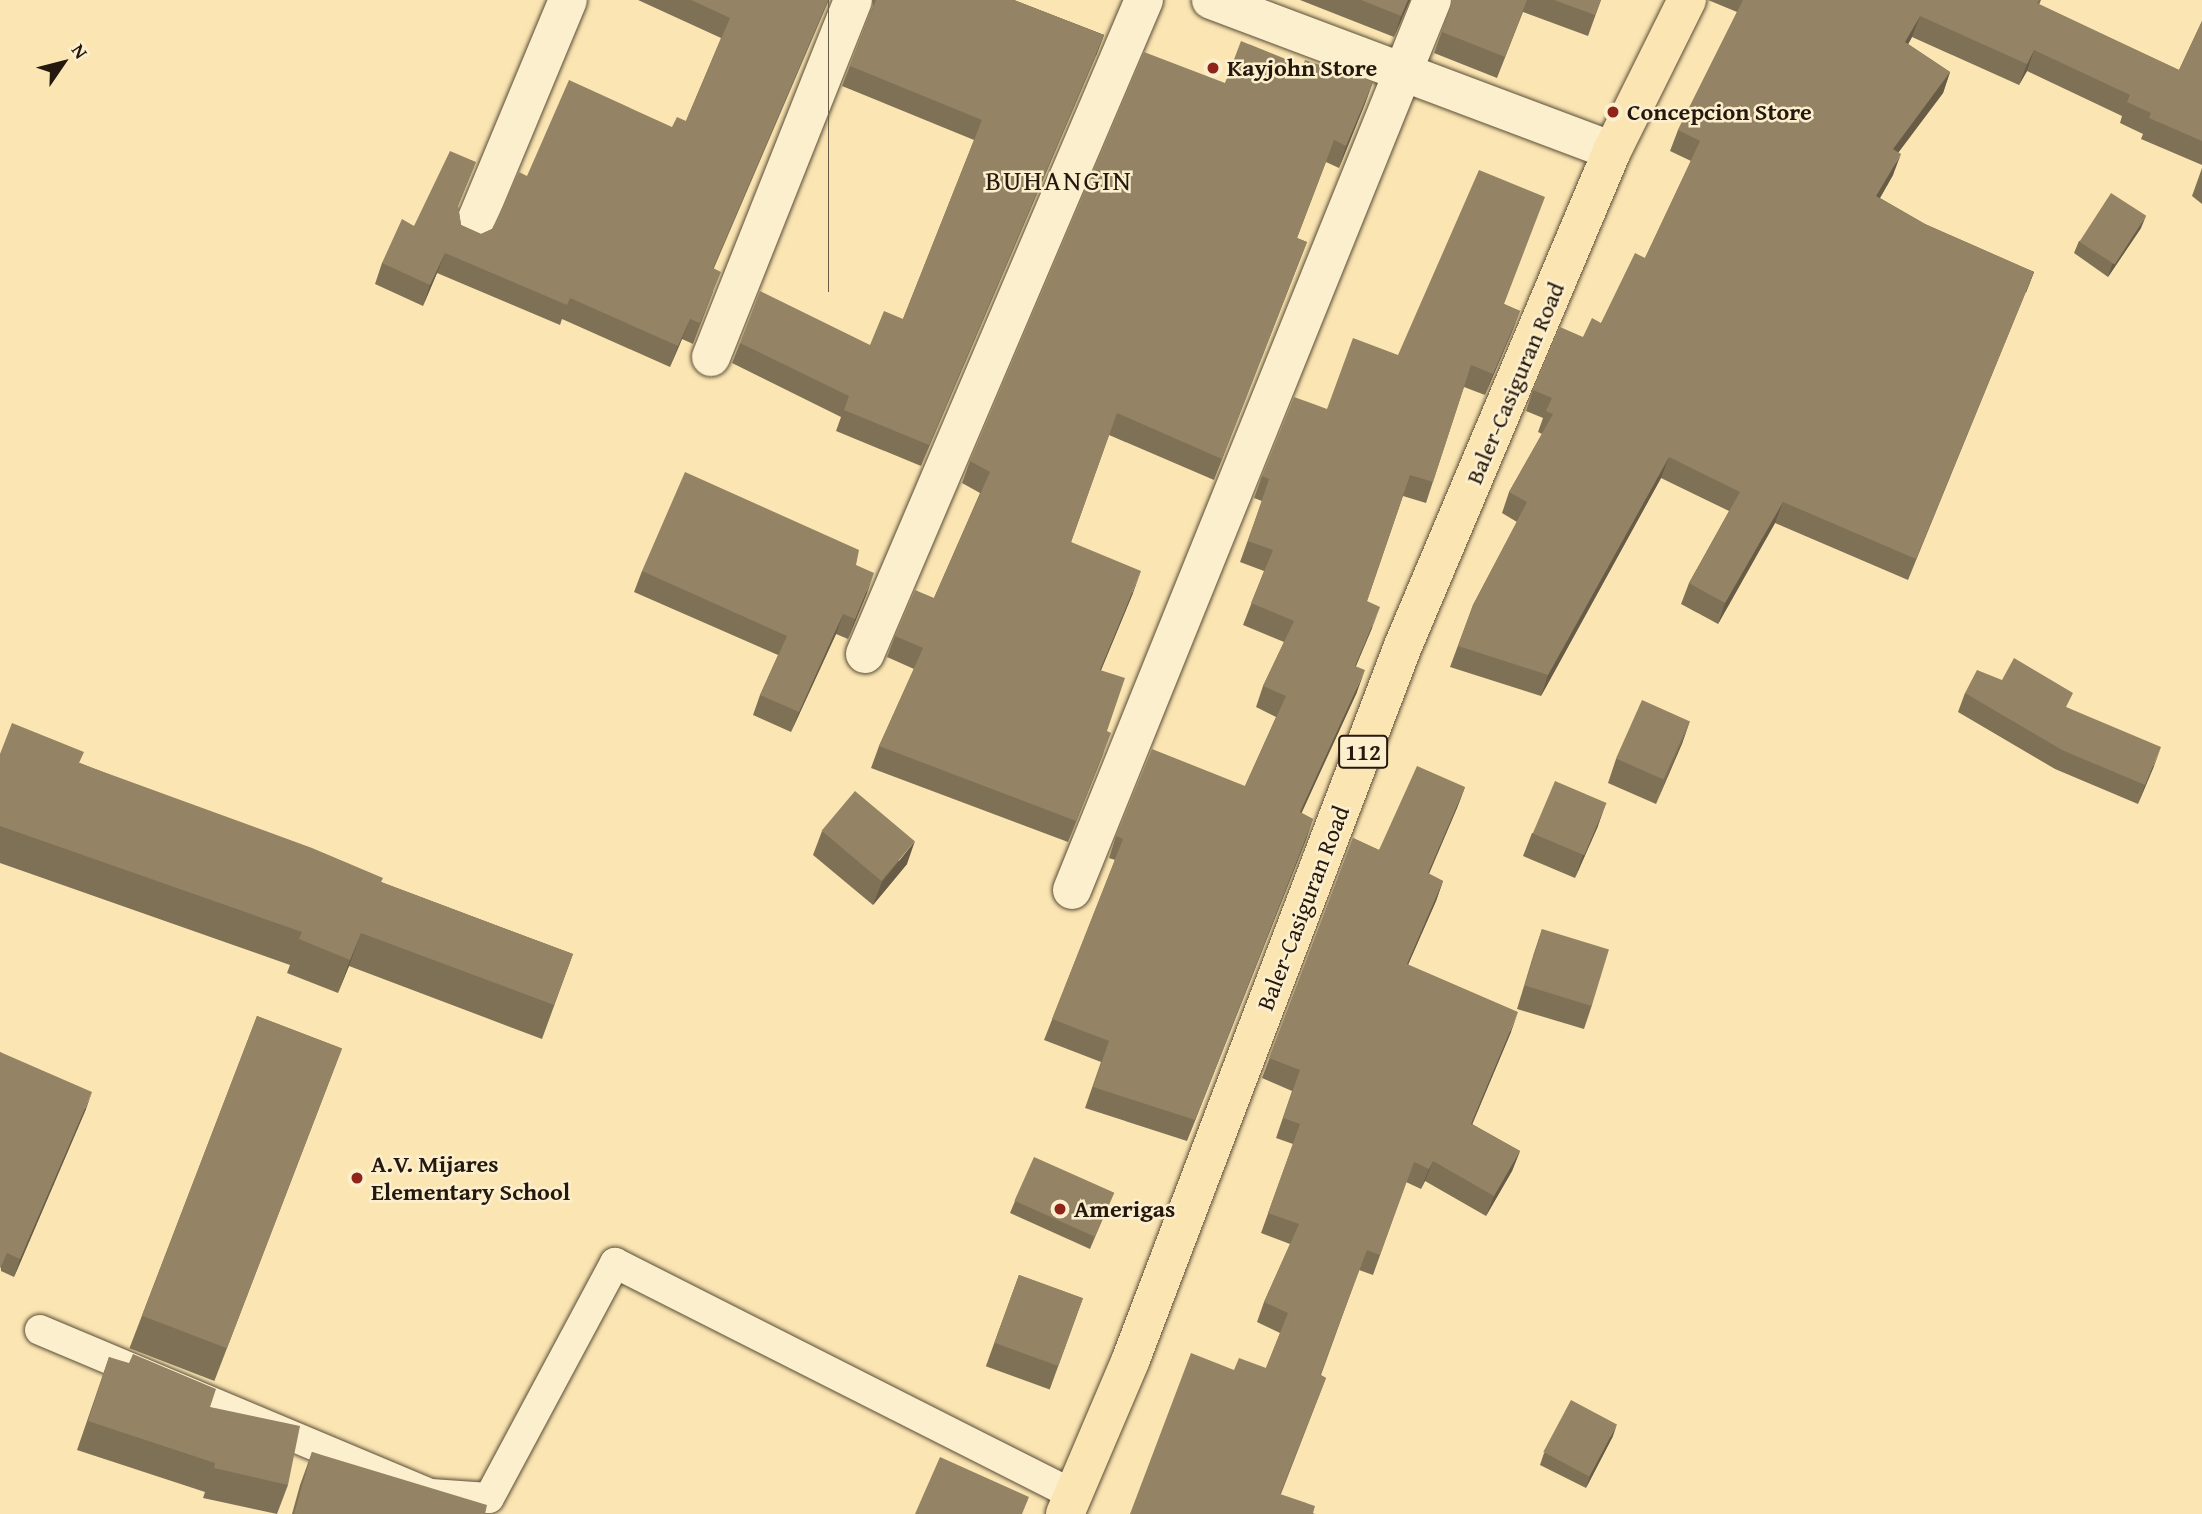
<!DOCTYPE html>
<style>
body{margin:0}
#map{position:relative;width:2202px;height:1514px;overflow:hidden;background:#fbe6b3;font-family:"Gentium Book Plus",serif}
div>[style]{position:absolute}
.roads{filter:drop-shadow(0 0 2px #5a4c37) drop-shadow(0 0 2px #5a4c37)}
.lane>*{height:30px;margin:-15px;padding:0 15px;transform-origin:15px;border-radius:15px;background:#fcefce}
.street>*{height:38px;margin:-19px;padding:0 19px;transform-origin:19px;border-radius:19px;background:#fcefce}
.primary>*{height:38px;margin:-19px;padding:0 19px;transform-origin:19px;border-radius:19px;background:#fbe6b3}
.wall>*{inset:0;background:#7f7156;transform-origin:0 0}
.shaded-wall>*{inset:0;background:#685c46;transform-origin:0 0}
.building>*{inset:0;background:#948364;transform-origin:0 0}
.dots>*{width:19px;height:19px;translate:-50% -50%;box-sizing:border-box;border:4px solid #fcefce;border-radius:50%}
span{translate:-50% -50%;white-space:nowrap;text-align:center;line-height:1.15;-webkit-text-stroke:5px #fcefce;paint-order:stroke}
.shield-label span{padding:2px 5px;background:#fcefce;border:2px solid;border-radius:5px;-webkit-text-stroke-width:0}
.shield-label{font-size:23px;color:#25180e;font-weight:700}
.poi-label{font-size:24px;color:#25180e;font-weight:700}
.left{translate:0 -50%;text-align:left}
.street-label{font-size:24px;color:#25180e}
.quarter-label{font-size:28px;color:#25180e;letter-spacing:2px}
.north{position:absolute;left:28px;top:28px;width:70px;height:70px;-webkit-text-stroke:5px #fcefce;paint-order:stroke;rotate:55deg;font-size:19px;font-weight:700;line-height:28px;text-align:center;color:#25180e}
.north::after{content:'';display:block;margin:auto;width:24px;height:32px;background:#25180e;clip-path:polygon(50% 0,100% 100%,50% 72%,0 100%)}
</style>
<div id="map">
<div class="roads">
<div class="lane">
<i style="left:40px;top:1330px;width:424px;rotate:22.8deg"></i>
<i style="left:431px;top:1494px;width:58px;rotate:3.9deg"></i>
<i style="left:489px;top:1498px;width:267px;rotate:-61.8deg"></i>
<i style="left:615px;top:1263px;width:512px;rotate:26.82deg"></i>
</div>
<div class="street">
<i style="left:1211px;top:0;width:428px;rotate:20.6deg"></i>
<i style="left:471px;top:233px;width:252px;rotate:-67.4deg"></i>
<i style="left:711px;top:357px;width:384px;rotate:-68.3deg"></i>
<i style="left:865px;top:654px;width:711px;rotate:-66.9deg"></i>
<i style="left:1072px;top:890px;width:960px;rotate:-67.98deg"></i>
</div>
<div class="primary">
<i style="left:1065px;top:1514px;width:168px;rotate:-66.9deg"></i>
<i style="left:1131px;top:1359px;width:763px;rotate:-69.12deg"></i>
<i style="left:1403px;top:646px;width:537px;rotate:-67.11deg"></i>
<i style="left:1612px;top:151px;width:169px;rotate:-63.6deg"></i>
</div>
</div>
<div class="wall">
<i style="clip-path:polygon(638px 0,829px 0,714px 268px,713px 292px,693px 344px,682px 339px,670px 367px,562px 319px,560px 325px,437px 273px,423px 306px,375px 284px,382px 263px,414px 226px,476px 162px,458px 206px,461px 225px,481px 234px,492px 229px,527px 176px,672px 127px,686px 121px,721px 38px)"></i>
<i style="clip-path:polygon(872px 0,1014px 0,1104px 35px,1096px 56px,921px 466px,836px 431px,841px 417px,732px 363px,740px 343px,870px 345px,903px 319px,974px 140px,842px 86px,873px 6px)"></i>
<i style="clip-path:polygon(1300px 0,1410px 0,1394px 37px)"></i>
<i style="clip-path:polygon(1453px 0,1601px 0,1588px 36px,1523px 12px,1497px 78px,1434px 53px)"></i>
<i style="clip-path:polygon(1708px 0,2041px 0,2039px 5px,2179px 70px,2202px 21px,2202px 165px,2141px 139px,2143px 134px,2120px 123px,2122px 116px,2027px 71px,2019px 85px,1912px 37px,1908px 44px,1950px 72px,1943px 93px,1898px 153px,1893px 175px,1880px 198px,1925px 224px,2034px 272px,1908px 580px,1775px 523px,1718px 624px,1681px 604px,1689px 583px,1729px 511px,1661px 478px,1541px 696px,1450px 667px,1473px 605px,1517px 522px,1502px 513px,1509px 492px,1542px 434px,1538px 432px,1543px 418px,1526px 411px,1533px 390px,1583px 337px,1601px 323px,1645px 258px,1691px 161px,1670px 151px,1678px 130px,1737px 12px)"></i>
<i style="clip-path:polygon(1303px 66px,1373px 82px,1339px 168px,1326px 162px,1297px 238px,1307px 242px,1214px 480px,1109px 435px,1071px 542px,1133px 593px,1101px 670px,1107px 731px,1103px 754px,1068px 842px,871px 768px,879px 746px,914px 669px,887px 657px,895px 636px,934px 598px,980px 493px,962px 483px,970px 461px,1225px 83px)"></i>
<i style="clip-path:polygon(2202px 168px,2202px 204px,2192px 196px)"></i>
<i style="clip-path:polygon(2141px 228px,2108px 277px,2074px 253px,2079px 241px)"></i>
<i style="clip-path:polygon(1504px 304px,1520px 311px,1485px 395px,1464px 387px,1426px 503px,1403px 496px,1367px 601px,1372px 628px,1356px 666px,1357px 692px,1301px 813px,1313px 819px,1187px 1141px,1085px 1108px,1101px 1062px,1044px 1040px,1115px 860px,1109px 858px,1116px 836px,1245px 786px,1276px 717px,1256px 707px,1263px 686px,1284px 642px,1243px 625px,1264px 571px,1240px 562px,1262px 501px,1254px 498px,1262px 476px,1327px 409px,1398px 355px)"></i>
<i style="clip-path:polygon(856px 565px,867px 593px,848px 639px,836px 634px,791px 732px,753px 715px,760px 695px,778px 655px,634px 592px,642px 571px)"></i>
<i style="clip-path:polygon(1965px 693px,2068px 708px,2154px 766px,2138px 804px,2055px 769px,1958px 712px)"></i>
<i style="clip-path:polygon(1690px 721px,1656px 804px,1608px 783px,1616px 759px)"></i>
<i style="clip-path:polygon(0 754px,80px 763px,381px 882px,573px 954px,542px 1039px,349px 966px,338px 993px,287px 973px,290px 965px,0 863px)"></i>
<i style="clip-path:polygon(1465px 787px,1457px 808px,1429px 874px,1443px 881px,1436px 901px,1408px 965px,1511px 1032px,1472px 1124px,1520px 1151px,1512px 1171px,1486px 1216px,1425px 1181px,1421px 1189px,1406px 1182px,1373px 1275px,1359px 1270px,1321px 1375px,1326px 1378px,1281px 1494px,1130px 1514px,1234px 1370px,1266px 1368px,1280px 1333px,1257px 1322px,1264px 1302px,1290px 1244px,1261px 1233px,1293px 1144px,1276px 1138px,1292px 1091px,1262px 1078px,1353px 838px,1379px 850px)"></i>
<i style="clip-path:polygon(1598px 826px,1575px 878px,1523px 856px,1532px 833px)"></i>
<i style="clip-path:polygon(822px 831px,907px 864px,873px 905px,813px 855px)"></i>
<i style="clip-path:polygon(1542px 929px,1592px 1005px,1584px 1029px,1517px 1009px,1534px 953px)"></i>
<i style="left:257px;top:1016px;width:91px;height:356px;rotate:21deg"></i>
<i style="clip-path:polygon(0 1052px,86px 1109px,14px 1277px,1px 1271px)"></i>
<i style="clip-path:polygon(1015px 1201px,1109px 1204px,1090px 1249px,1010px 1213px)"></i>
<i style="left:1019px;top:1275px;width:68px;height:97px;rotate:20deg"></i>
<i style="clip-path:polygon(109px 1357px,210px 1407px,288px 1485px,277px 1514px,203px 1498px,205px 1492px,77px 1450px)"></i>
<i style="clip-path:polygon(1613px 1436px,1586px 1488px,1540px 1465px,1544px 1453px)"></i>
<i style="clip-path:polygon(312px 1452px,485px 1514px,292px 1514px,300px 1485px)"></i>
</div>
<div class="shaded-wall">
<i style="left:828px;top:0;width:1px;height:292px"></i>
<i style="clip-path:polygon(1408px 0,1410px 0,1394px 37px,1401px 16px)"></i>
<i style="clip-path:polygon(1920px 16px,1912px 37px,1898px 63px,1905px 42px)"></i>
<i style="left:1104px;top:35px;width:22px;height:446px;rotate:111deg"></i>
<i style="clip-path:polygon(2034px 50px,2027px 71px,2019px 85px,2027px 64px)"></i>
<i style="clip-path:polygon(1950px 72px,1943px 93px,1885px 170px,1893px 149px)"></i>
<i style="clip-path:polygon(1373px 82px,1365px 104px,1339px 168px,1346px 146px)"></i>
<i style="clip-path:polygon(1901px 154px,1893px 175px,1869px 217px,1876px 196px)"></i>
<i style="clip-path:polygon(2146px 216px,2141px 228px,2108px 277px,2112px 265px)"></i>
<i style="clip-path:polygon(445px 253px,437px 273px,423px 306px,430px 285px)"></i>
<i style="left:2034px;top:272px;width:22px;height:310px;rotate:111deg"></i>
<i style="clip-path:polygon(1520px 311px,1512px 332px,1485px 395px,1493px 374px)"></i>
<i style="clip-path:polygon(690px 319px,682px 339px,670px 367px,678px 346px)"></i>
<i style="clip-path:polygon(1669px 457px,1661px 478px,1541px 696px,1548px 675px)"></i>
<i style="clip-path:polygon(1783px 502px,1775px 523px,1718px 624px,1725px 603px)"></i>
<i style="clip-path:polygon(1141px 571px,1133px 593px,1092px 692px,1100px 670px)"></i>
<i style="clip-path:polygon(874px 573px,867px 593px,848px 639px,855px 619px)"></i>
<i style="clip-path:polygon(1380px 607px,1372px 628px,1347px 687px,1355px 666px)"></i>
<i style="clip-path:polygon(843px 614px,836px 634px,791px 732px,799px 712px)"></i>
<i style="clip-path:polygon(1365px 670px,1357px 692px,1292px 834px,1300px 812px)"></i>
<i style="clip-path:polygon(1690px 721px,1682px 744px,1656px 804px,1665px 781px)"></i>
<i style="clip-path:polygon(1111px 733px,1103px 754px,1068px 842px,1076px 821px)"></i>
<i style="clip-path:polygon(2161px 747px,2154px 766px,2138px 804px,2145px 785px)"></i>
<i style="clip-path:polygon(1465px 787px,1457px 808px,1420px 894px,1428px 873px)"></i>
<i style="clip-path:polygon(1606px 803px,1598px 826px,1575px 878px,1583px 855px)"></i>
<i style="clip-path:polygon(1313px 819px,1306px 840px,1187px 1141px,1195px 1120px)"></i>
<i style="clip-path:polygon(915px 841px,907px 864px,873px 905px,882px 882px)"></i>
<i style="clip-path:polygon(1443px 881px,1436px 901px,1399px 985px,1407px 964px)"></i>
<i style="clip-path:polygon(361px 933px,349px 966px,338px 993px,350px 960px)"></i>
<i style="clip-path:polygon(1518px 1012px,1511px 1032px,1464px 1144px,1471px 1124px)"></i>
<i style="clip-path:polygon(92px 1092px,86px 1109px,14px 1277px,20px 1259px)"></i>
<i style="clip-path:polygon(1520px 1151px,1512px 1171px,1486px 1216px,1494px 1196px)"></i>
<i style="clip-path:polygon(1433px 1161px,1425px 1181px,1421px 1189px,1429px 1169px)"></i>
<i style="clip-path:polygon(1617px 1424px,1613px 1436px,1586px 1488px,1590px 1476px)"></i>
</div>
<div class="building">
<i style="clip-path:polygon(691px 0,828px 0,713px 268px,721px 272px,700px 323px,690px 319px,678px 346px,570px 298px,567px 305px,445px 253px,430px 285px,382px 263px,402px 219px,414px 226px,450px 151px,476px 162px,458px 205px,461px 225px,481px 234px,492px 229px,519px 172px,527px 176px,569px 80px,672px 127px,677px 117px,686px 121px,730px 18px)"></i>
<i style="clip-path:polygon(876px 0,1014px 0,1104px 35px,929px 445px,844px 410px,849px 396px,740px 343px,760px 291px,870px 345px,884px 311px,903px 319px,982px 120px,850px 66px)"></i>
<i style="clip-path:polygon(1361px 0,1408px 0,1401px 16px)"></i>
<i style="clip-path:polygon(1453px 0,1527px 0,1505px 57px,1442px 32px)"></i>
<i style="clip-path:polygon(1554px 0,1601px 0,1595px 15px)"></i>
<i style="clip-path:polygon(1743px 0,2039px 0,2037px 3px,2179px 70px,2202px 21px,2202px 141px,2149px 118px,2151px 113px,2127px 102px,2130px 95px,2034px 50px,2027px 64px,1920px 16px,1905px 42px,1950px 72px,1893px 149px,1901px 154px,1876px 196px,1925px 224px,2034px 272px,1916px 559px,1783px 502px,1725px 603px,1689px 583px,1740px 492px,1669px 457px,1548px 675px,1458px 646px,1473px 605px,1527px 502px,1509px 492px,1553px 414px,1546px 411px,1552px 398px,1533px 390px,1560px 327px,1583px 337px,1592px 318px,1601px 323px,1635px 253px,1645px 258px,1700px 141px,1678px 130px)"></i>
<i style="clip-path:polygon(1241px 41px,1303px 66px,1305px 60px,1373px 82px,1346px 146px,1334px 140px,1297px 238px,1307px 242px,1222px 459px,1117px 413px,1071px 542px,1141px 571px,1100px 670px,1125px 678px,1107px 731px,1111px 733px,1076px 821px,879px 746px,923px 648px,895px 636px,915px 590px,934px 598px,990px 472px,970px 461px,1144px 52px,1225px 83px)"></i>
<i style="clip-path:polygon(1479px 170px,1545px 197px,1504px 304px,1520px 311px,1493px 374px,1471px 365px,1433px 482px,1410px 475px,1367px 601px,1380px 607px,1355px 666px,1365px 670px,1300px 812px,1313px 819px,1195px 1120px,1093px 1087px,1109px 1041px,1052px 1019px,1123px 839px,1116px 836px,1152px 749px,1245px 786px,1286px 696px,1263px 686px,1294px 621px,1251px 603px,1273px 550px,1248px 541px,1269px 479px,1262px 476px,1294px 397px,1327px 409px,1353px 338px,1398px 355px)"></i>
<i style="left:2111px;top:193px;width:42px;height:58px;rotate:33deg"></i>
<i style="clip-path:polygon(685px 472px,859px 550px,856px 565px,874px 573px,855px 619px,843px 614px,799px 712px,760px 695px,787px 636px,642px 571px)"></i>
<i style="clip-path:polygon(2014px 658px,2073px 693px,2066px 707px,2161px 747px,2145px 785px,2062px 750px,1965px 693px,1977px 670px,2002px 680px)"></i>
<i style="left:1642px;top:700px;width:52px;height:64px;rotate:24deg"></i>
<i style="clip-path:polygon(12px 723px,84px 752px,79px 763px,312px 848px,383px 878px,381px 882px,573px 954px,554px 1005px,361px 933px,350px 960px,299px 939px,302px 932px,0 826px,0 754px)"></i>
<i style="clip-path:polygon(1417px 766px,1465px 787px,1428px 873px,1443px 881px,1407px 964px,1518px 1012px,1471px 1124px,1520px 1151px,1494px 1196px,1433px 1161px,1429px 1169px,1414px 1162px,1380px 1255px,1367px 1250px,1320px 1375px,1326px 1378px,1280px 1494px,1315px 1506px,1313px 1513px,1315px 1514px,1130px 1514px,1191px 1353px,1234px 1370px,1239px 1358px,1266px 1368px,1288px 1313px,1264px 1302px,1299px 1224px,1268px 1213px,1300px 1124px,1283px 1118px,1300px 1070px,1269px 1058px,1353px 838px,1379px 850px)"></i>
<i style="left:1555px;top:781px;width:56px;height:57px;rotate:23deg"></i>
<i style="left:855px;top:791px;width:78px;height:52px;rotate:40deg"></i>
<i style="left:1542px;top:929px;width:70px;height:59px;rotate:17deg"></i>
<i style="left:257px;top:1016px;width:91px;height:321px;rotate:21deg"></i>
<i style="clip-path:polygon(0 1052px,92px 1092px,20px 1259px,7px 1253px,0 1269px)"></i>
<i style="left:1034px;top:1157px;width:88px;height:48px;rotate:24deg"></i>
<i style="left:1019px;top:1275px;width:68px;height:72px;rotate:20deg"></i>
<i style="clip-path:polygon(133px 1354px,216px 1389px,210px 1407px,300px 1426px,288px 1485px,214px 1468px,215px 1463px,88px 1421px,109px 1357px,129px 1363px)"></i>
<i style="left:1571px;top:1400px;width:52px;height:59px;rotate:28deg"></i>
<i style="clip-path:polygon(312px 1452px,487px 1505px,485px 1514px,294px 1514px)"></i>
<i style="clip-path:polygon(940px 1457px,1029px 1497px,1022px 1514px,915px 1514px)"></i>
</div>
<div class="dots">
<i style="left:1213px;top:68px;background:#8f2418"></i>
<i style="left:1613px;top:112px;background:#8f2418"></i>
<i style="left:357px;top:1178px;background:#8f2418"></i>
<i style="left:1060px;top:1209px;background:#8f2418"></i>
</div>
<div class="shield-label">
<span style="left:1363px;top:752px">112</span>
</div>
<div class="poi-label">
<span class="left" style="left:1227px;top:68px">Kayjohn Store</span>
<span class="left" style="left:1627px;top:112px">Concepcion Store</span>
<span class="left" style="left:371px;top:1178px">A.V. Mijares<br>Elementary School</span>
<span class="left" style="left:1074px;top:1209px">Amerigas</span>
</div>
<div class="street-label">
<span style="left:1515px;top:383px;rotate:-67deg">Baler-Casiguran Road</span>
<span style="left:1303px;top:908px;rotate:-69deg">Baler-Casiguran Road</span>
</div>
<div class="quarter-label">
<span style="left:1059px;top:180px">BUHANGIN</span>
</div>
<div class="north">N</div>
</div>
